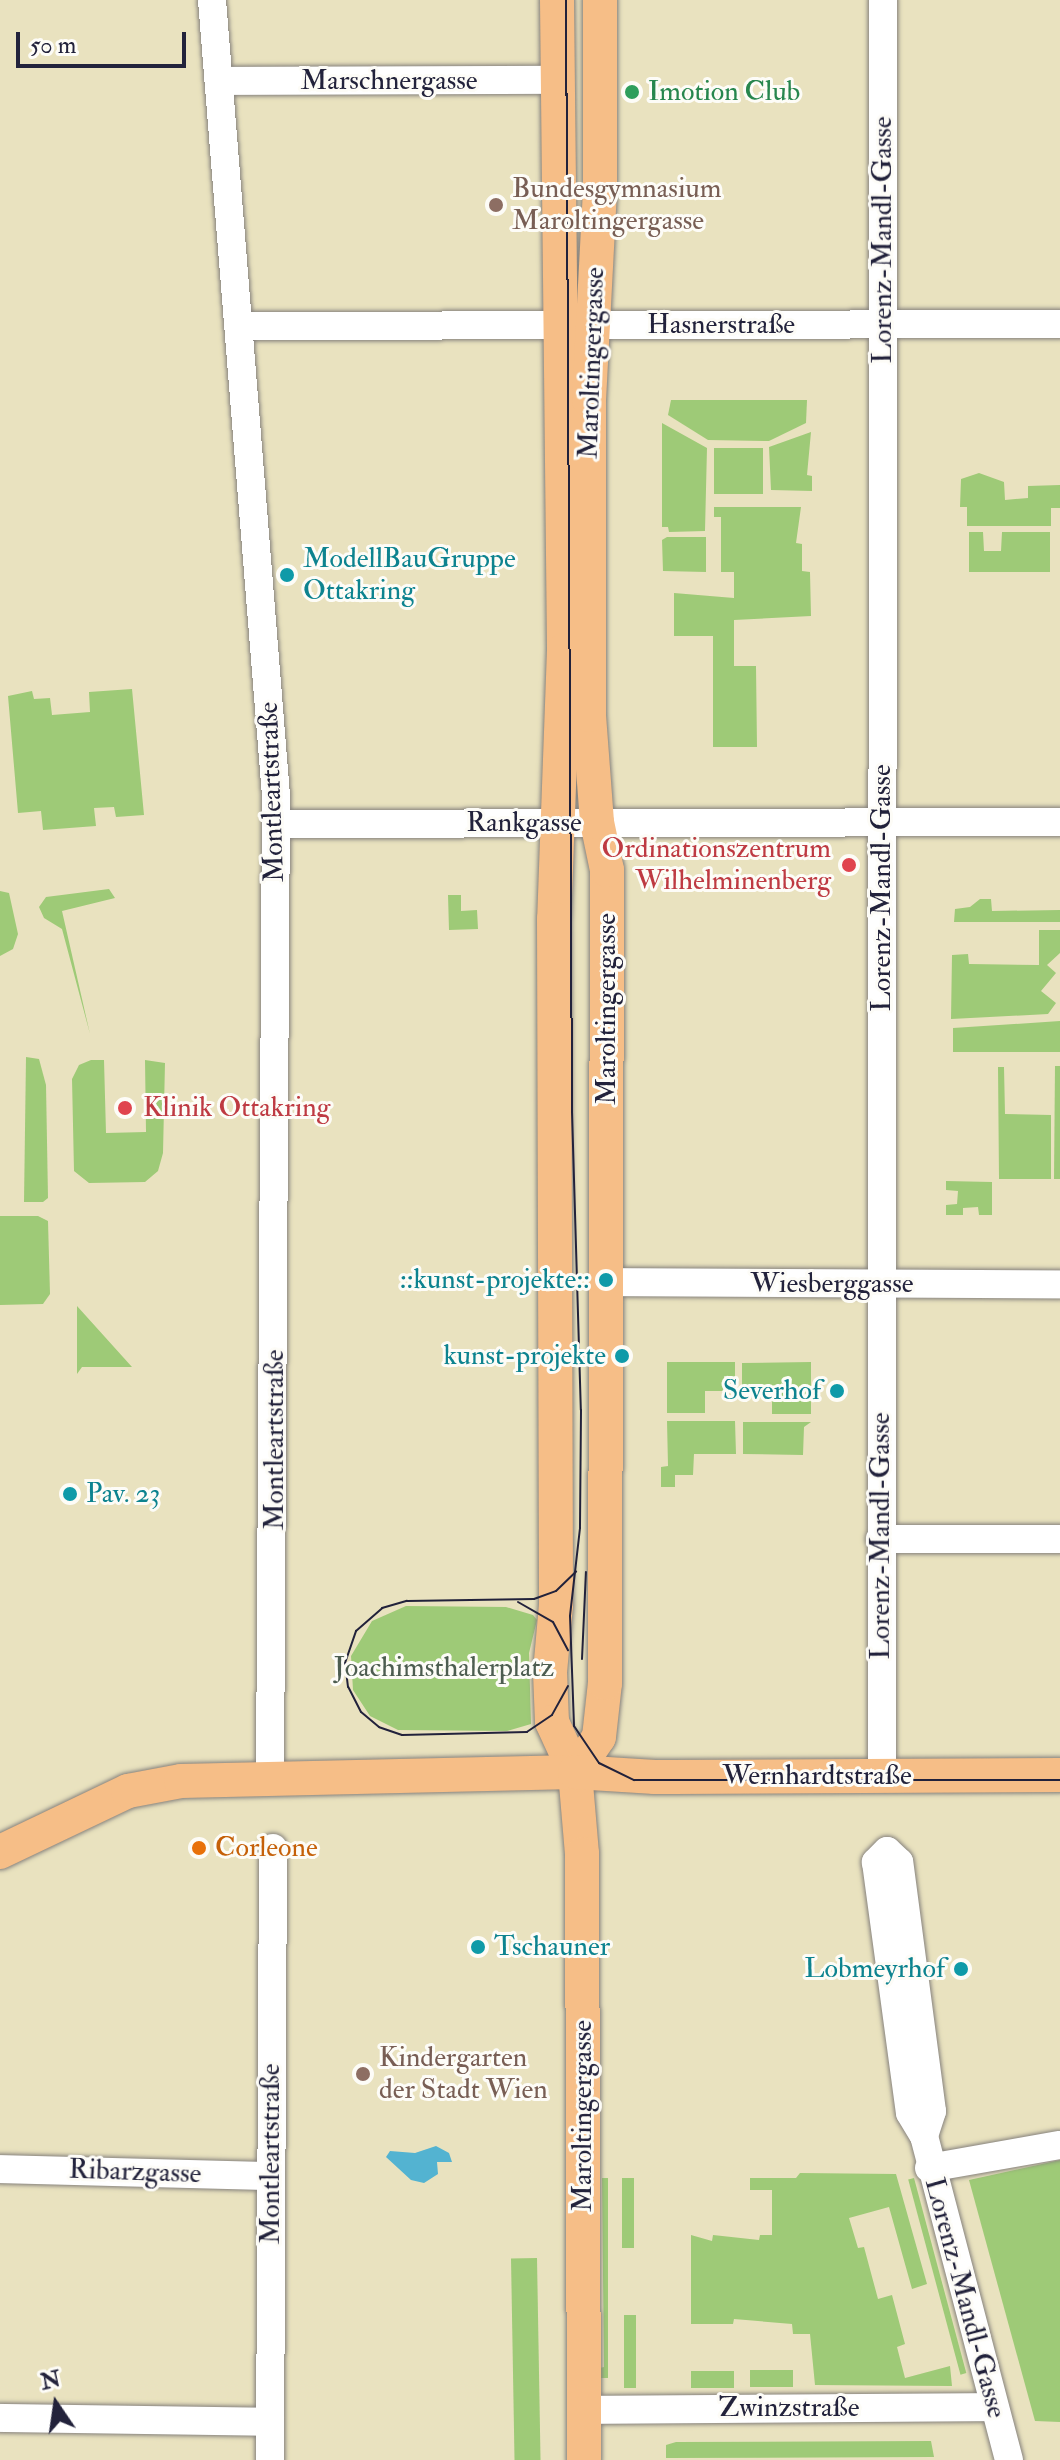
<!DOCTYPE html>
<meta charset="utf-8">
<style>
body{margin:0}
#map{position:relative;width:1060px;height:2460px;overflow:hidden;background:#e9e2bf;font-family:"IM FELL Double Pica",serif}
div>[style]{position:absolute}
.green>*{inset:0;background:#9eca77;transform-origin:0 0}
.water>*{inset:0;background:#53b3d1}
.roads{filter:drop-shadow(0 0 2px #86827d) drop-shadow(0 0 2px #86827d)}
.minor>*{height:28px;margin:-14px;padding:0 14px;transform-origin:14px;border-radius:14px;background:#fff}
.major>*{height:34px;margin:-17px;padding:0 17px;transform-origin:17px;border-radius:17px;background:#f6be87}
.tram>*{height:2px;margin:-1px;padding:0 1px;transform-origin:1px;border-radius:1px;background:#22223b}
.dots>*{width:22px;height:22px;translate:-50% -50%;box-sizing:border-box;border:4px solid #fdfcf7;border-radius:50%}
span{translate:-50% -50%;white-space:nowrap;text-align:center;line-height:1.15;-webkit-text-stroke:6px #fdfcf7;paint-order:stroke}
.street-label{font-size:28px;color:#22223b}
.leisure-label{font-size:28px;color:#27864d}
.left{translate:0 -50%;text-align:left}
.education-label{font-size:28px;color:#785e54}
.culture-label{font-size:28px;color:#0d838f}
.right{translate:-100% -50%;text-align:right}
.health-label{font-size:28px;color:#be3a42}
.park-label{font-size:28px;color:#4d5d50}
.food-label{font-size:28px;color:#c56008}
.north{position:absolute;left:16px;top:2364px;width:80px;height:80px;-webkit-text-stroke:6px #fdfcf7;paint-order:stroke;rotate:347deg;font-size:22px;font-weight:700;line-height:32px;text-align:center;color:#22223b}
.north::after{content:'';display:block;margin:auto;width:28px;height:36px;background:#22223b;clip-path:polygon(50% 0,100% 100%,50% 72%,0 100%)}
.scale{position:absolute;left:16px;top:32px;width:170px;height:36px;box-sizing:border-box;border:4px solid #22223b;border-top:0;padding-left:10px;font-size:24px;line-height:28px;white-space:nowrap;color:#22223b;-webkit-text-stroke:6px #fdfcf7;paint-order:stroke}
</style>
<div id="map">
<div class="green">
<i style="clip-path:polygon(671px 400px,807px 400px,806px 423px,769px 441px,708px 440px,668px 415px)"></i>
<i style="clip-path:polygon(662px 423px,707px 448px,705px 531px,669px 532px,668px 527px,662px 527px)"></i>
<i style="clip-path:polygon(811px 432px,807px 475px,812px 476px,812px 491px,771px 490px,769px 447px)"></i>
<i style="left:714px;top:448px;width:49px;height:46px"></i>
<i style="clip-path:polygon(979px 473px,1004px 482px,1005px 500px,1028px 498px,1028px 486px,1060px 485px,1060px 508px,1051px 508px,1051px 526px,967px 526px,967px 507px,960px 507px,961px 479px)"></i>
<i style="clip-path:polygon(714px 507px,801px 507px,796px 543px,802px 544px,802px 571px,810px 572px,811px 616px,734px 620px,734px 666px,756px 666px,757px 747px,713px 747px,713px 636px,674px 636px,674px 593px,734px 598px,734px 572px,721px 572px,721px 517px,714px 517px)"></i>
<i style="clip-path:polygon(969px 532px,983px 532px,984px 551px,1001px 551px,1002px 532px,1050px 532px,1050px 572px,969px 572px)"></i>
<i style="clip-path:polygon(667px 537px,706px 537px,706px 572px,663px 571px,662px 540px)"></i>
<i style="clip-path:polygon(132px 689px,144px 815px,116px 817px,114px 807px,94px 808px,96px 826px,43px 830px,41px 811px,18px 813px,8px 696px,32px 691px,34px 699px,50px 698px,52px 715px,90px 712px,89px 692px)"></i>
<i style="clip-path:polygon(109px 889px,115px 898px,62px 911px,90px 1034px,62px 929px,44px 918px,39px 907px,46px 897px)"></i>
<i style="clip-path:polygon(0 891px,9px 893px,18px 934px,13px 949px,0 956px)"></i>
<i style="clip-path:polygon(448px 895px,461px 895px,461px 911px,477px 910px,478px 929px,449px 930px)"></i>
<i style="clip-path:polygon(980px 899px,991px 899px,992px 911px,1060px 910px,1060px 922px,954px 922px,955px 909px,970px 907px)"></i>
<i style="clip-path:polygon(1039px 930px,1060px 930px,1060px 953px,1047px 965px,1056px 973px,1041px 991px,1056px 1003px,1048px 1014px,951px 1019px,952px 955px,968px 954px,969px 964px,1039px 965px)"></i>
<i style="clip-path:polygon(1060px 1021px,1060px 1052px,953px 1052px,953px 1028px)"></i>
<i style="clip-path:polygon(26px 1057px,39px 1059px,46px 1085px,48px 1198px,43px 1202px,24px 1202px)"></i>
<i style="clip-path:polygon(91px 1060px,104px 1060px,106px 1133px,146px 1132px,145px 1060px,165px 1063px,163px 1153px,158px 1171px,145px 1182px,89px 1183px,74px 1171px,72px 1079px,79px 1065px)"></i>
<i style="clip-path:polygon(1055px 1066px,1060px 1066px,1060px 1179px,1054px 1179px)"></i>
<i style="clip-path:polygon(998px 1067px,1004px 1067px,1005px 1114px,1051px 1115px,1051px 1179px,999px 1179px)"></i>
<i style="clip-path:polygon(946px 1181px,992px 1182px,992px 1215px,979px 1215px,978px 1207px,963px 1208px,963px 1215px,946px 1215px,946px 1205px,957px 1204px,958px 1191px,946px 1190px)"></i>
<i style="clip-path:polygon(0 1216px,38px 1216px,48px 1221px,50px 1294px,43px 1304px,0 1305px)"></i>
<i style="clip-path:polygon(77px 1306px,132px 1367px,82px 1367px,77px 1374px)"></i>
<i style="clip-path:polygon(667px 1362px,735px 1362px,735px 1391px,705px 1391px,705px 1413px,667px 1413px)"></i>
<i style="clip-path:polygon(811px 1362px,811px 1414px,772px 1414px,772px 1390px,742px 1390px,742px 1363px)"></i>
<i style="clip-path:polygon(667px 1421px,735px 1421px,736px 1454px,694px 1454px,693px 1475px,675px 1475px,675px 1487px,661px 1487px,661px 1467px,668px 1466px)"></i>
<i style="clip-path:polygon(743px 1422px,811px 1422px,804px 1427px,803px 1455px,743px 1454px)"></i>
<i style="clip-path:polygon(406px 1606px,506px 1607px,533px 1615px,537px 1620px,529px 1653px,531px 1724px,507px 1731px,398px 1730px,370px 1716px,353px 1690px,351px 1656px,372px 1621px)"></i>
<i style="clip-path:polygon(1060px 2160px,1060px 2422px,1035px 2421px,969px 2180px)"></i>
<i style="clip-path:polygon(800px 2173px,896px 2174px,927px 2284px,912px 2289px,889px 2207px,849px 2218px,858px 2248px,864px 2247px,878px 2299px,892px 2295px,905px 2344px,897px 2347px,905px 2378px,950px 2366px,952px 2386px,815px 2385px,810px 2334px,793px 2334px,792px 2324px,734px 2319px,733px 2324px,691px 2324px,691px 2235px,712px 2241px,713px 2235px,759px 2240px,760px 2235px,772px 2235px,772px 2190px,750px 2190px,750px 2178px,796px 2178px)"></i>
<i style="clip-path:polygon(602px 2178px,608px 2178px,608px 2378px,595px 2378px,596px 2369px,604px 2367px)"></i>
<i style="left:622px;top:2178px;width:12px;height:70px"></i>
<i style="left:914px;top:2178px;width:202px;height:6px;rotate:75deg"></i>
<i style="left:537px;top:2258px;width:202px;height:26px;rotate:89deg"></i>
<i style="left:624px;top:2315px;width:12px;height:73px"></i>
<i style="left:750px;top:2370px;width:43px;height:17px"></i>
<i style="left:691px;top:2371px;width:43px;height:17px"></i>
<i style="clip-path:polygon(931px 2441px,934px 2457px,666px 2458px,666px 2445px,676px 2442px)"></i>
</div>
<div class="water">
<i style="clip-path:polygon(436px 2146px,449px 2153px,452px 2162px,437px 2162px,438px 2174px,424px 2183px,411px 2180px,386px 2157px,390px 2151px,415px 2153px)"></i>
</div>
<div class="roads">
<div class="minor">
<i style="left:212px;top:0;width:798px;rotate:85.4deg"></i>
<i style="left:276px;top:795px;width:982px;rotate:90.35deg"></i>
<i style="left:219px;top:81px;width:339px;rotate:-0.2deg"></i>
<i style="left:239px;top:326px;width:821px;rotate:-0.14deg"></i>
<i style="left:276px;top:824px;width:784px;rotate:-0.15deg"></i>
<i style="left:604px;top:1282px;width:456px;rotate:0.3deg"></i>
<i style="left:880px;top:1539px;width:180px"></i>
<i style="left:882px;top:1775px;width:1775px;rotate:-89.97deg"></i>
<i style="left:924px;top:2136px;width:26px;rotate:-72deg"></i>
<i style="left:932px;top:2111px;width:251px;rotate:-97.5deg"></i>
<i style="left:899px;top:1862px;width:16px;rotate:-137deg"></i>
<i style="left:887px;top:1851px;width:16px;rotate:135deg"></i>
<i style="left:876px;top:1862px;width:253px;rotate:82.3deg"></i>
<i style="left:910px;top:2113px;width:27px;rotate:59deg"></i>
<i style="left:924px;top:2136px;width:335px;rotate:75.3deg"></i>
<i style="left:929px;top:2168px;width:133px;rotate:-10deg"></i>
<i style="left:0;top:2169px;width:271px;rotate:1.5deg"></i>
<i style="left:584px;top:2410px;width:410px;rotate:-0.4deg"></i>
<i style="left:0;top:2418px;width:270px;rotate:0.8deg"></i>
<i style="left:270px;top:2460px;width:612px;rotate:-89.72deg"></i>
</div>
<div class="major">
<i style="left:557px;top:0;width:650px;rotate:89.38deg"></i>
<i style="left:564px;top:650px;width:269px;rotate:92.1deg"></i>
<i style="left:554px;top:919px;width:686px;rotate:89.83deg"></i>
<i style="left:556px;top:1605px;width:67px;rotate:95.1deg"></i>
<i style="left:550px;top:1672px;width:50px;rotate:87.7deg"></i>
<i style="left:552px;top:1722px;width:55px;rotate:65.3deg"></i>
<i style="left:575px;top:1772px;width:82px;rotate:85.1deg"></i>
<i style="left:582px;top:1854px;width:606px;rotate:89.81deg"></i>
<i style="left:575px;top:1772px;width:42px;rotate:-55.6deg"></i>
<i style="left:599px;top:1737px;width:54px;rotate:-83.7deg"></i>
<i style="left:605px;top:1683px;width:813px;rotate:-89.86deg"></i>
<i style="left:607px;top:870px;width:49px;rotate:-101.8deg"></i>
<i style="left:597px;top:822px;width:107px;rotate:-94.3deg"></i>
<i style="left:589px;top:715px;width:315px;rotate:-90deg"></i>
<i style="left:589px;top:400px;width:212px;rotate:-87deg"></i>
<i style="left:600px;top:188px;width:188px;rotate:-90deg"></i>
<i style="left:0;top:1852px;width:142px;rotate:-25.5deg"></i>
<i style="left:128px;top:1791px;width:54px;rotate:-10.7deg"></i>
<i style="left:181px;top:1781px;width:394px;rotate:-1.3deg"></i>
<i style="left:575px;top:1772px;width:80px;rotate:3.6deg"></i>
<i style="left:655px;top:1777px;width:405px;rotate:-0.3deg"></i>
</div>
</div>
<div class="tram">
<i style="left:566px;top:0;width:1112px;rotate:89.69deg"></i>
<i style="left:572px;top:1112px;width:298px;rotate:88.3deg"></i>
<i style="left:581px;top:1410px;width:118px;rotate:90.5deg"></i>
<i style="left:580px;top:1528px;width:89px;rotate:96.5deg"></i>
<i style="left:570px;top:1616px;width:110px;rotate:87.9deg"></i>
<i style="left:574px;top:1726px;width:45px;rotate:56deg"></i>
<i style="left:599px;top:1763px;width:39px;rotate:26deg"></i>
<i style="left:634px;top:1780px;width:426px"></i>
<i style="left:518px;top:1602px;width:40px;rotate:29.7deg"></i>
<i style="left:553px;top:1622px;width:32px;rotate:62deg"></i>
<i style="left:582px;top:1659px;width:87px;rotate:-87.4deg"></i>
<i style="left:568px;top:1686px;width:33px;rotate:119deg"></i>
<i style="left:552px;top:1715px;width:30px;rotate:146deg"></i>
<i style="left:527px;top:1732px;width:125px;rotate:178.6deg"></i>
<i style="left:402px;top:1735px;width:24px;rotate:-161deg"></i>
<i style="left:379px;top:1727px;width:23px;rotate:-140deg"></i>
<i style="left:361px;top:1712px;width:28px;rotate:-117deg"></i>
<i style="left:348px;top:1687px;width:24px;rotate:-97deg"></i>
<i style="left:345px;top:1663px;width:34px;rotate:-71deg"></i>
<i style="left:356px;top:1631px;width:35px;rotate:-41deg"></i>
<i style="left:382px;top:1608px;width:26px;rotate:-16deg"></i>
<i style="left:407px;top:1601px;width:127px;rotate:-0.9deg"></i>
<i style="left:534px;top:1599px;width:23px;rotate:-20deg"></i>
<i style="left:556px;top:1591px;width:28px;rotate:-44deg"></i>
</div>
<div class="dots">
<i style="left:632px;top:92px;background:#2e9e5b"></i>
<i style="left:496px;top:205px;background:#8d6e63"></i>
<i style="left:287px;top:575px;background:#0f9aa8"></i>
<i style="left:849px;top:865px;background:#e0444e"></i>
<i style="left:125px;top:1108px;background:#e0444e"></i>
<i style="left:606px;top:1280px;background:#0f9aa8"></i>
<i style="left:622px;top:1356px;background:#0f9aa8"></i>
<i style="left:837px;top:1391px;background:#0f9aa8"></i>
<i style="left:70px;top:1494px;background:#0f9aa8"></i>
<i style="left:199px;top:1848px;background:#e8710a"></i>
<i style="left:478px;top:1947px;background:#0f9aa8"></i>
<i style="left:961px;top:1969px;background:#0f9aa8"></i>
<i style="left:363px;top:2074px;background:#8d6e63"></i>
</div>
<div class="street-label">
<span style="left:389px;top:81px">Marschnergasse</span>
<span style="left:883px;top:240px;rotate:-90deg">Lorenz-Mandl-Gasse</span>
<span style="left:721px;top:325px">Hasnerstraße</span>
<span style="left:592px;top:363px;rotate:-88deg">Maroltingergasse</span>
<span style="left:272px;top:792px;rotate:-92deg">Montleartstraße</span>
<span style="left:524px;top:823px">Rankgasse</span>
<span style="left:882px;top:888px;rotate:-90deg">Lorenz-Mandl-Gasse</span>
<span style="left:607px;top:1009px;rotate:-90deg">Maroltingergasse</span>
<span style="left:832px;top:1284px">Wiesberggasse</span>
<span style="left:275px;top:1440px;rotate:-90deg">Montleartstraße</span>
<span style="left:881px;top:1536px;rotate:-90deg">Lorenz-Mandl-Gasse</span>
<span style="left:817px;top:1776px">Wernhardtstraße</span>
<span style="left:583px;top:2116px;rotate:-90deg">Maroltingergasse</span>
<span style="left:271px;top:2154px;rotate:-90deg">Montleartstraße</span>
<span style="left:135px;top:2172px;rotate:2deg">Ribarzgasse</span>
<span style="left:965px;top:2298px;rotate:75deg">Lorenz-Mandl-Gasse</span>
<span style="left:789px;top:2408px">Zwinzstraße</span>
</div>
<div class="leisure-label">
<span class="left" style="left:648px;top:92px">Imotion Club</span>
</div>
<div class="education-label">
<span class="left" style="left:512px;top:205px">Bundesgymnasium<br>Maroltingergasse</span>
<span class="left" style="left:379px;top:2074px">Kindergarten<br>der Stadt Wien</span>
</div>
<div class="culture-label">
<span class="left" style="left:303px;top:575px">ModellBauGruppe<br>Ottakring</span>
<span class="right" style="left:590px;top:1280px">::kunst-projekte::</span>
<span class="right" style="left:606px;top:1356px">kunst-projekte</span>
<span class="right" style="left:821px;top:1391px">Severhof</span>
<span class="left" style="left:86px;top:1494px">Pav. 23</span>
<span class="left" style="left:494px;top:1947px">Tschauner</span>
<span class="right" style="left:945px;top:1969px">Lobmeyrhof</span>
</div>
<div class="health-label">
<span class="right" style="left:831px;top:865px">Ordinationszentrum<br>Wilhelminenberg</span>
<span class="left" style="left:143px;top:1108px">Klinik Ottakring</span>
</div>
<div class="park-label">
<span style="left:444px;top:1668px">Joachimsthalerplatz</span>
</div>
<div class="food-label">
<span class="left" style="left:215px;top:1848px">Corleone</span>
</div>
<div class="north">N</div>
<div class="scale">50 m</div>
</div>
